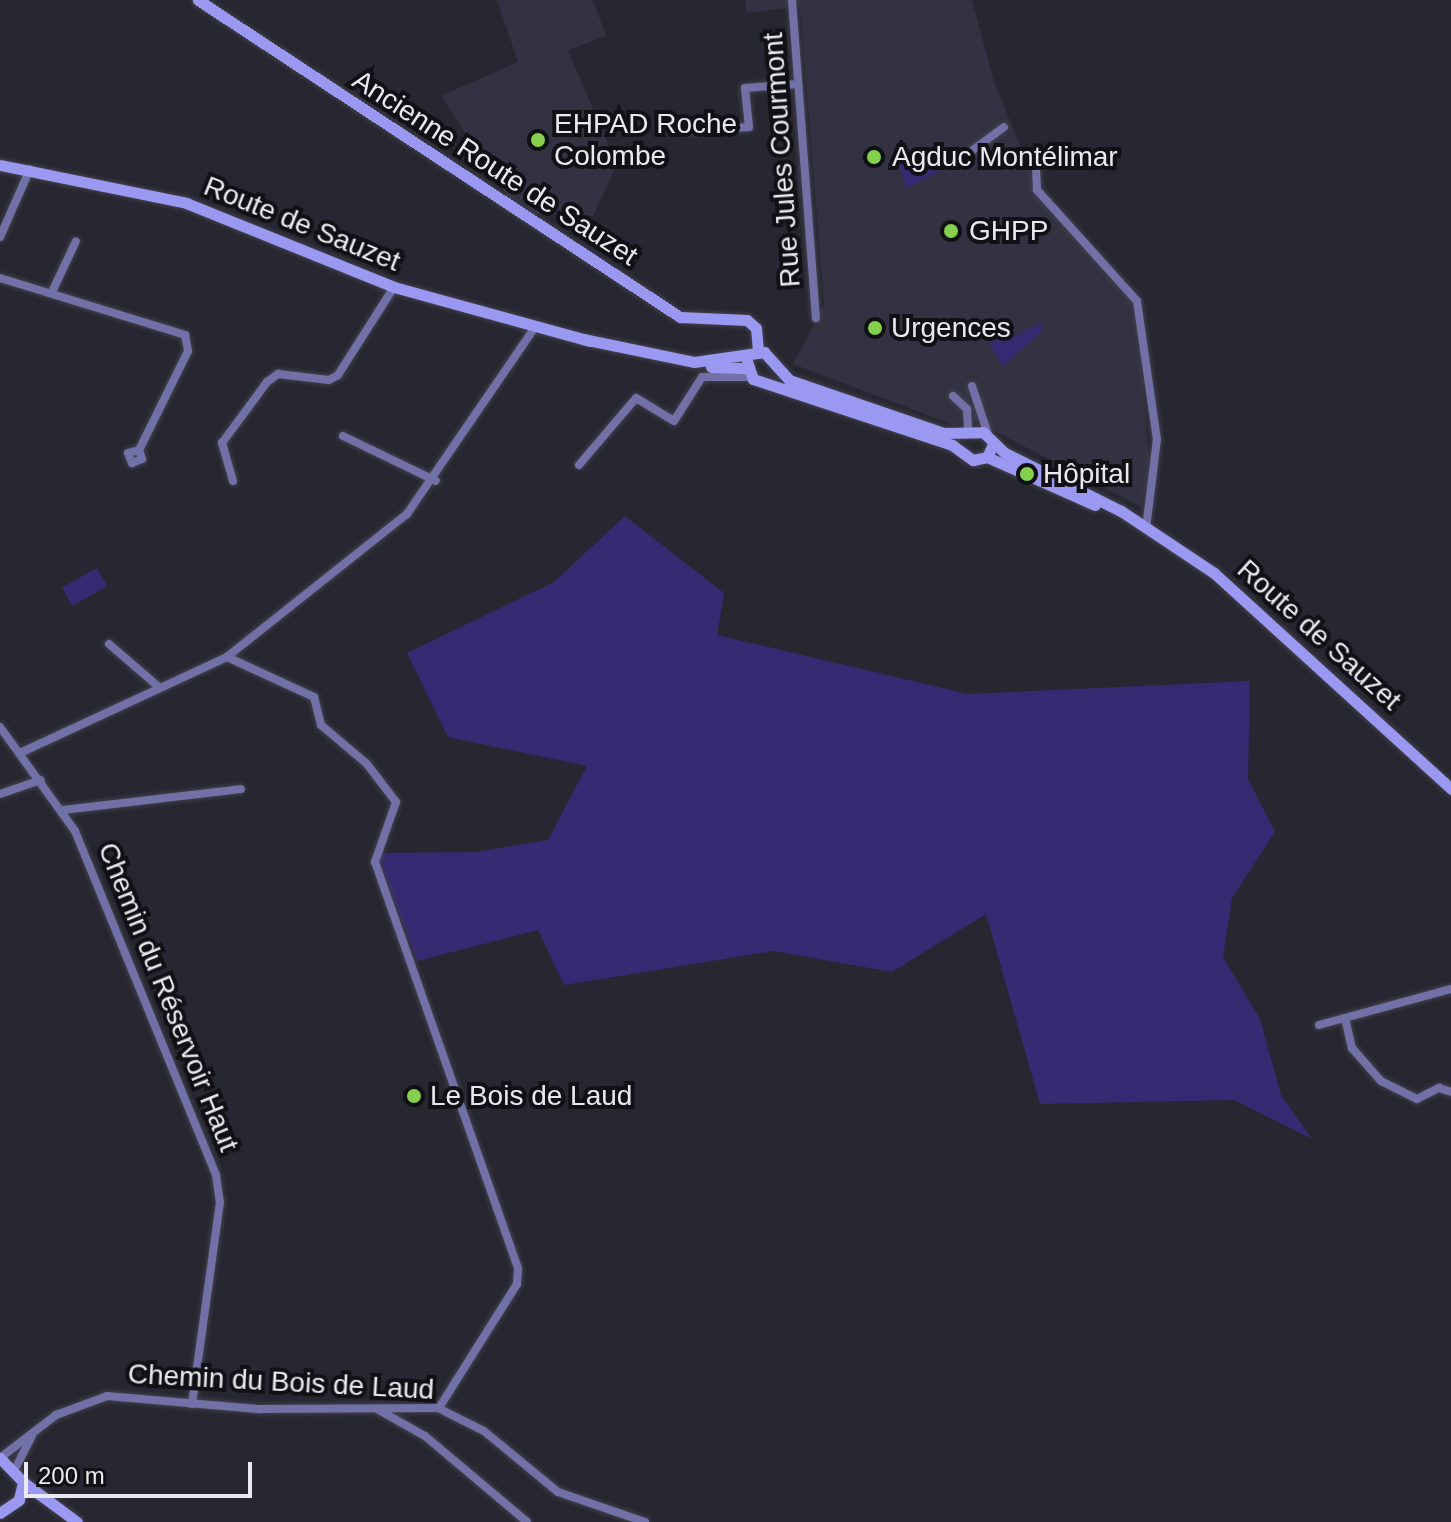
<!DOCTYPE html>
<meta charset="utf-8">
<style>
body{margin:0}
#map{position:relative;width:1451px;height:1522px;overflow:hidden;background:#272732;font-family:Helvetica,sans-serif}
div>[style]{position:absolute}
.built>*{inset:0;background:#323242}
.green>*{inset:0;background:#352b72;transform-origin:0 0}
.roads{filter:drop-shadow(0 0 2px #42424d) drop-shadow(0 0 2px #42424d)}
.street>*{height:8px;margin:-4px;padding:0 4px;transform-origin:4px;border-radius:4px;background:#7170a7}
.secondary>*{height:11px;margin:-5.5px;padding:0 5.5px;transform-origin:5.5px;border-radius:5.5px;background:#9b98f1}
.dots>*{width:22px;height:22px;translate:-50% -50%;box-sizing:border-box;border:4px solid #111115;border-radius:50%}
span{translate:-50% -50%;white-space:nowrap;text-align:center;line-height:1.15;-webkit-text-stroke:8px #111115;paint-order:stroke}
.poi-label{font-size:28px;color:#e9e9f1}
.left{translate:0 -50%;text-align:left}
.street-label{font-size:28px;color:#e9e9f1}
.scale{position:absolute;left:24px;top:1462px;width:228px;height:36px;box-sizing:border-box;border:4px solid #e9e9f1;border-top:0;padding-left:10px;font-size:24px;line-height:28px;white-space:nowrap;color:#e9e9f1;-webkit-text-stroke:6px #111115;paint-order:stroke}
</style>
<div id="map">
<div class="built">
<i style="clip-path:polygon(497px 0,593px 0,606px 36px,568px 50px,617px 165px,593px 216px,534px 214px,507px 196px,441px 96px,518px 62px)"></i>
<i style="clip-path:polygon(745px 0,972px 0,994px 82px,1037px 187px,1136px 294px,1150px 475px,1141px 507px,981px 424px,967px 419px,956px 426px,793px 364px,824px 305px,800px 6px,746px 13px)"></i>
</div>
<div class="green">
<i style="clip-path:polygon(936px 144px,943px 169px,906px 189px,899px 164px)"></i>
<i style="clip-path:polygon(1043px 322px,1041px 332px,1003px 366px,986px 337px,997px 332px,1004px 342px)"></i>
<i style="clip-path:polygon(625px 516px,724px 593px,717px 635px,968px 694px,1250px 681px,1248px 779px,1275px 832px,1232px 898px,1223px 957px,1260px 1019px,1281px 1095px,1312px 1139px,1234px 1100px,1040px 1104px,986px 914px,892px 972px,774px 951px,564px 985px,538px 930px,417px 961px,376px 853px,476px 852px,548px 840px,587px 766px,448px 737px,407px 653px,554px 582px)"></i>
<i style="left:97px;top:568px;width:21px;height:40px;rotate:61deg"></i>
</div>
<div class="roads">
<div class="street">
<i style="left:792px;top:0;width:319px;rotate:85.7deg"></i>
<i style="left:693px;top:131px;width:56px;rotate:-4.1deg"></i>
<i style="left:749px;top:127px;width:39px;rotate:-96deg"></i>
<i style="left:745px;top:88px;width:53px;rotate:-4.3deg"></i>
<i style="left:954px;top:164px;width:62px;rotate:-36.5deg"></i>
<i style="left:1036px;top:169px;width:21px;rotate:87deg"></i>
<i style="left:1037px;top:190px;width:149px;rotate:48deg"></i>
<i style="left:1137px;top:301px;width:139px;rotate:81.8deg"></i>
<i style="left:1157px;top:439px;width:91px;rotate:97deg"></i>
<i style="left:0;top:237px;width:74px;rotate:-66.2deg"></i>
<i style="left:0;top:278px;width:194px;rotate:17.1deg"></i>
<i style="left:185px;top:335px;width:16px;rotate:79deg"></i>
<i style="left:188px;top:351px;width:110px;rotate:116.3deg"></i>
<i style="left:139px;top:450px;width:11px;rotate:165deg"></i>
<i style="left:128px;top:453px;width:11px;rotate:68deg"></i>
<i style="left:132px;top:463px;width:11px;rotate:-22deg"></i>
<i style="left:142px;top:459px;width:9px;rotate:-108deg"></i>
<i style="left:52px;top:292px;width:56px;rotate:-64.8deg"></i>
<i style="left:972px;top:386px;width:51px;rotate:71.6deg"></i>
<i style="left:953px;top:396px;width:19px;rotate:43deg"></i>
<i style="left:967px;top:409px;width:20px;rotate:87deg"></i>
<i style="left:343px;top:436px;width:103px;rotate:25.8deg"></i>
<i style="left:579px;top:465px;width:88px;rotate:-49.6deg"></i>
<i style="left:636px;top:398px;width:44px;rotate:31.2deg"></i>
<i style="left:674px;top:421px;width:52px;rotate:-57.5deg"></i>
<i style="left:702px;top:377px;width:48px"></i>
<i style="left:233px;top:481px;width:40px;rotate:-106deg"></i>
<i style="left:222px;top:443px;width:76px;rotate:-53.6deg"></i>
<i style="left:267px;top:382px;width:14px;rotate:-36deg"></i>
<i style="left:278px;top:374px;width:51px;rotate:6.7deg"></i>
<i style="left:329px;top:380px;width:10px;rotate:-29deg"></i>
<i style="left:338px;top:375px;width:104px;rotate:-57.5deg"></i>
<i style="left:109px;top:644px;width:67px;rotate:40.8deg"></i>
<i style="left:227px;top:657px;width:96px;rotate:24.7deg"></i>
<i style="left:314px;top:697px;width:29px;rotate:76deg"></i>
<i style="left:321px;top:725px;width:60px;rotate:40.3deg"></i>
<i style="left:367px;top:764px;width:48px;rotate:52.7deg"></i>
<i style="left:396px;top:802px;width:64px;rotate:109.3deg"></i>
<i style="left:375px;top:862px;width:431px;rotate:70.6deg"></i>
<i style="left:518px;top:1269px;width:15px;rotate:94deg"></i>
<i style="left:517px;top:1284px;width:146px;rotate:122.2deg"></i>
<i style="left:0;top:727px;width:128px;rotate:54.2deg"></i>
<i style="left:75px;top:831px;width:372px;rotate:67.7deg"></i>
<i style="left:216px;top:1175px;width:27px;rotate:82deg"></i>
<i style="left:220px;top:1202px;width:204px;rotate:97.9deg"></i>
<i style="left:20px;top:753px;width:228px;rotate:-24.9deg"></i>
<i style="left:227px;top:657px;width:230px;rotate:-38.5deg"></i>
<i style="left:407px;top:514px;width:227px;rotate:-55.6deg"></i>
<i style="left:0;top:794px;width:43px;rotate:-18.9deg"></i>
<i style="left:63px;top:810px;width:179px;rotate:-6.7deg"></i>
<i style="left:1345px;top:1018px;width:31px;rotate:77deg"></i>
<i style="left:1352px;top:1048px;width:44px;rotate:48.7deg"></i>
<i style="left:1381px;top:1081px;width:40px;rotate:26.6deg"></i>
<i style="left:1417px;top:1099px;width:25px;rotate:-27deg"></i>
<i style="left:1439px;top:1088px;width:13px;rotate:18deg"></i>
<i style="left:1319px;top:1025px;width:137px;rotate:-15.3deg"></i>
<i style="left:377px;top:1409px;width:55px;rotate:29.4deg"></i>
<i style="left:425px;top:1436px;width:133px;rotate:40.1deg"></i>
<i style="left:0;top:1458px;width:71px;rotate:-37.5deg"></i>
<i style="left:56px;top:1415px;width:54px;rotate:-20.4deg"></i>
<i style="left:107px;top:1396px;width:154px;rotate:4.9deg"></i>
<i style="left:260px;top:1409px;width:178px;rotate:-0.3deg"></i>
<i style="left:438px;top:1408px;width:51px;rotate:26.6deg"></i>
<i style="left:484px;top:1431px;width:96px;rotate:39.5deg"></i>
<i style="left:558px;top:1492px;width:92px;rotate:19deg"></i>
<i style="left:16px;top:1467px;width:35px;rotate:-63deg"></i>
</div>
<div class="secondary">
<i style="left:198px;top:0;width:577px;rotate:33.33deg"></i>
<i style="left:680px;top:317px;width:67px;rotate:2.6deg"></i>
<i style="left:747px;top:320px;width:12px;rotate:42deg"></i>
<i style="left:756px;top:328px;width:23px;rotate:85deg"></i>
<i style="left:0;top:165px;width:190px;rotate:11.5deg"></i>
<i style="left:186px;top:203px;width:224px;rotate:22deg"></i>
<i style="left:394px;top:287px;width:203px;rotate:15.4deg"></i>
<i style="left:583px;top:339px;width:113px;rotate:11.7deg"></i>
<i style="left:694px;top:362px;width:71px;rotate:-8.1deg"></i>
<i style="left:764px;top:352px;width:38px;rotate:48deg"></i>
<i style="left:789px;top:380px;width:164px;rotate:18.9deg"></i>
<i style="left:944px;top:433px;width:39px;rotate:-1deg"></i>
<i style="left:983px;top:432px;width:30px;rotate:44deg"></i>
<i style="left:1005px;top:453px;width:130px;rotate:26.6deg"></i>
<i style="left:1121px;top:511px;width:112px;rotate:33.7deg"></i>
<i style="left:1214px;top:573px;width:321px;rotate:42.3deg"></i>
<i style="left:747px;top:361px;width:19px;rotate:72deg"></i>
<i style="left:753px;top:379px;width:210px;rotate:18.3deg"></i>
<i style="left:952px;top:445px;width:26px;rotate:36deg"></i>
<i style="left:973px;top:460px;width:14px;rotate:-12deg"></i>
<i style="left:987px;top:457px;width:14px;rotate:-65deg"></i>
<i style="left:711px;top:367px;width:35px;rotate:2deg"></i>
<i style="left:987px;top:457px;width:118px;rotate:24deg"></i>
<i style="left:0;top:1458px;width:33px;rotate:46deg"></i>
<i style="left:23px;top:1482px;width:18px;rotate:103deg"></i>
<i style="left:19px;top:1500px;width:23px;rotate:146deg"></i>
<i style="left:23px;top:1482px;width:67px;rotate:36.5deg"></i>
</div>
</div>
<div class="dots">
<i style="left:538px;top:140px;background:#84d04d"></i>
<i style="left:874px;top:157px;background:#84d04d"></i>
<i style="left:951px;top:231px;background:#84d04d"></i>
<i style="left:875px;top:328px;background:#84d04d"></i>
<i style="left:1027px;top:474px;background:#84d04d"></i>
<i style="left:414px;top:1096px;background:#84d04d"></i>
</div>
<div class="poi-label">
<span class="left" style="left:554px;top:140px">EHPAD Roche<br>Colombe</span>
<span class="left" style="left:892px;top:157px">Agduc Montélimar</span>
<span class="left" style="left:969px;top:231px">GHPP</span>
<span class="left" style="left:891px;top:328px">Urgences</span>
<span class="left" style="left:1043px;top:474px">Hôpital</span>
<span class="left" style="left:430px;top:1096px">Le Bois de Laud</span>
</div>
<div class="street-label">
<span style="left:782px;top:160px;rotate:-94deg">Rue Jules Courmont</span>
<span style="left:495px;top:168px;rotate:33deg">Ancienne Route de Sauzet</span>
<span style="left:302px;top:224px;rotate:22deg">Route de Sauzet</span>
<span style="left:1319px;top:635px;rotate:42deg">Route de Sauzet</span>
<span style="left:168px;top:997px;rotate:68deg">Chemin du Réservoir Haut</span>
<span style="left:281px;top:1382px;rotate:3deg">Chemin du Bois de Laud</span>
</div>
<div class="scale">200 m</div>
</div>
